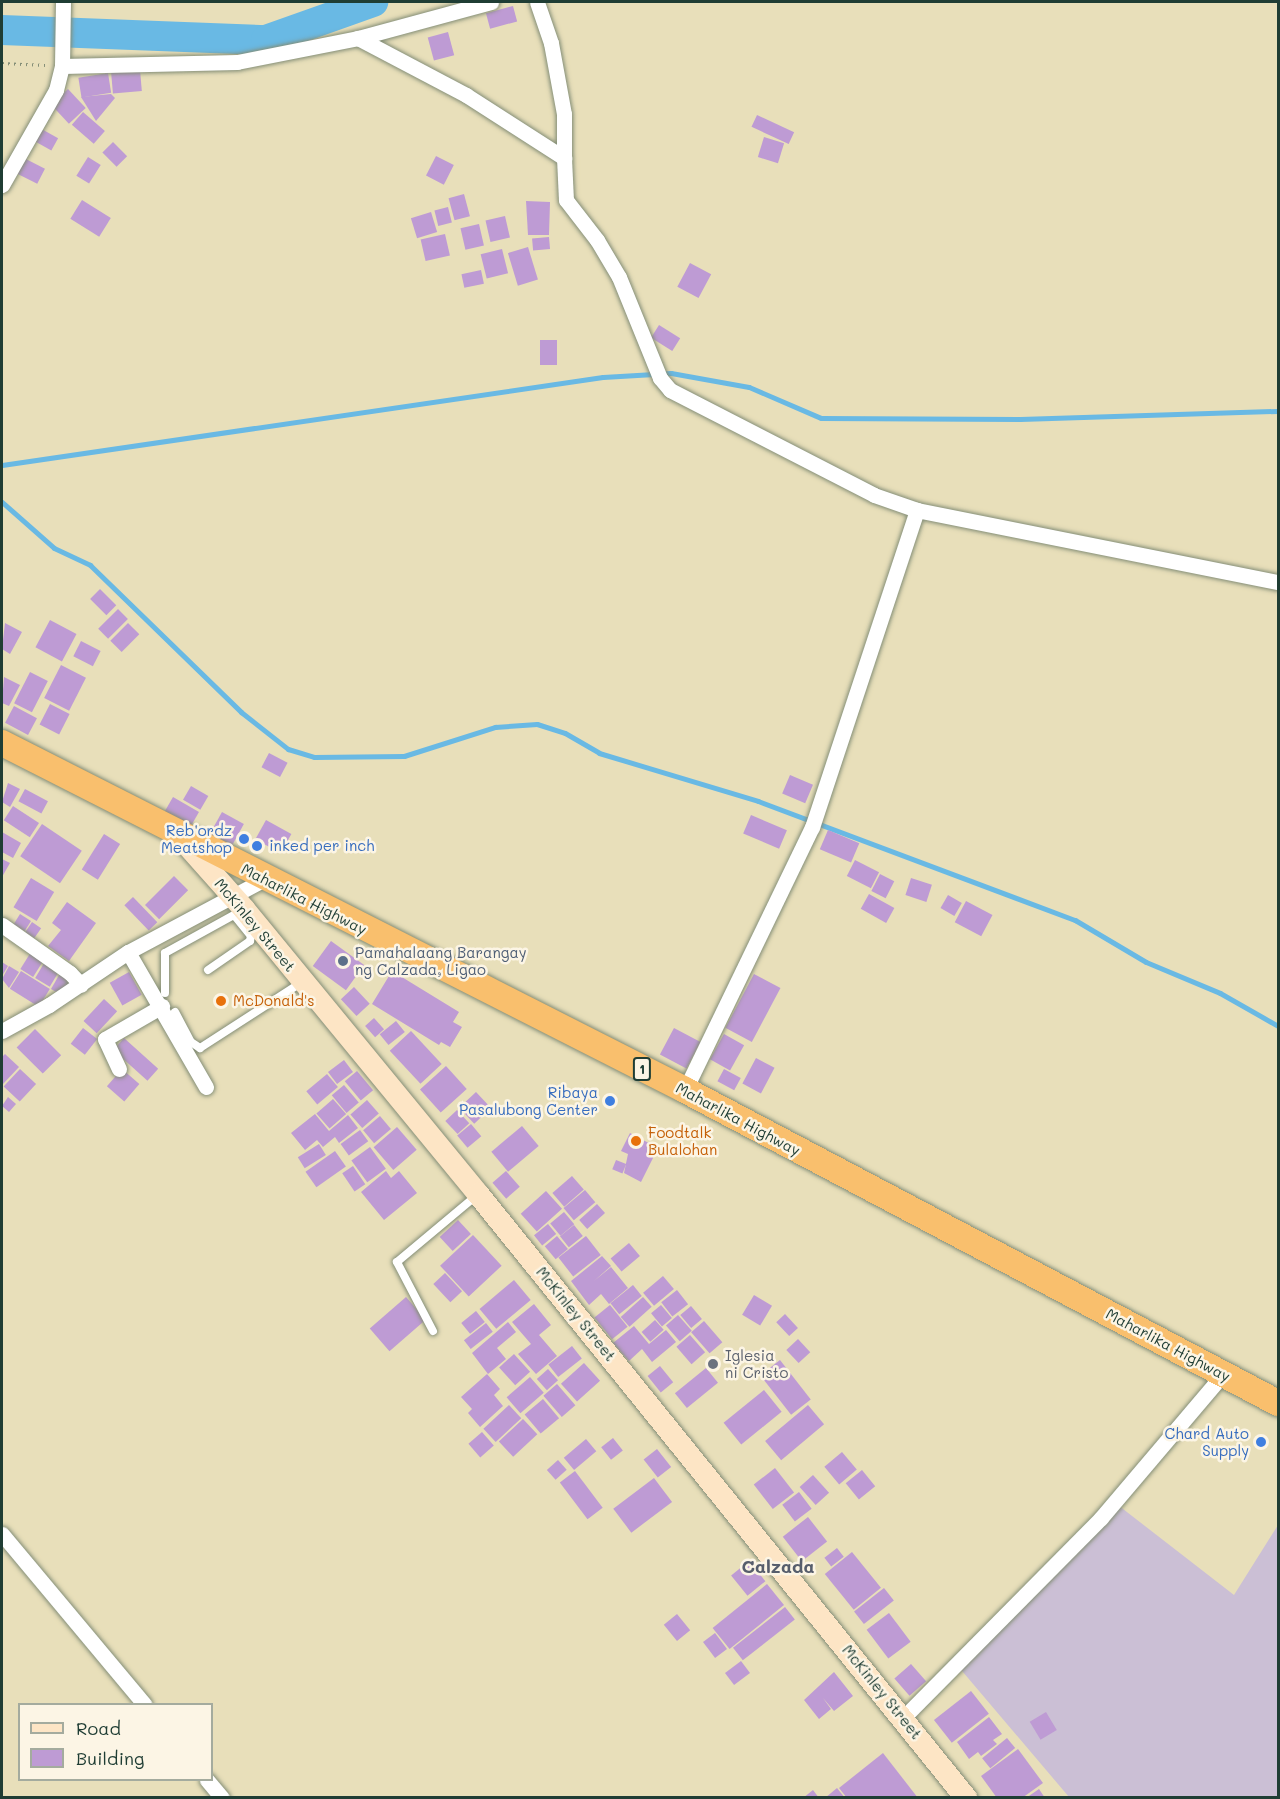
<!DOCTYPE html>
<style>
body{margin:0}
#map{position:relative;width:1280px;height:1799px;overflow:hidden;background:#e8dfba;font-family:Mali,sans-serif}
div>[style]{position:absolute}
.industrial>*{inset:0;background:#cbbfd5}
.stream>*{height:5px;margin:-2.5px;padding:0 2.5px;transform-origin:2.5px;border-radius:2.5px;background:#69b9e4}
.river>*{height:30px;margin:-15px;padding:0 15px;transform-origin:15px;border-radius:15px;background:#69b9e4}
.building>*{inset:0;background:#be9bd4;transform-origin:0 0}
.path>*{height:3px;margin-top:-1.5px;transform-origin:0;background:repeating-linear-gradient(90deg,#848e77 0 1.5px,transparent 0 6px)}
.roads{filter:drop-shadow(0 0 2px #848e77) drop-shadow(0 0 2px #848e77)}
.service>*{height:8px;margin:-4px;padding:0 4px;transform-origin:4px;border-radius:4px;background:#fff}
.minor>*{height:15px;margin:-7.5px;padding:0 7.5px;transform-origin:7.5px;border-radius:7.5px;background:#fff}
.secondary>*{height:22px;margin:-11px;padding:0 11px;transform-origin:11px;border-radius:11px;background:#fde5c5}
.trunk>*{height:26px;margin:-13px;padding:0 13px;transform-origin:13px;border-radius:13px;background:#f9bf6d}
.dots>*{width:16px;height:16px;translate:-50% -50%;box-sizing:border-box;border:3px solid #fcf5e5;border-radius:50%}
span{translate:-50% -50%;white-space:nowrap;text-align:center;line-height:1.15;-webkit-text-stroke:5px #fcf5e5;paint-order:stroke}
.shield-label span{padding:2px 4px;background:#fcf5e5;border:2px solid;border-radius:4px;-webkit-text-stroke-width:0}
.shield-label{font-size:14px;color:#1f3d34;font-weight:700}
.shop-label{font-size:15px;color:#366cbe}
.right{translate:-100% -50%;text-align:right}
.left{translate:0 -50%;text-align:left}
.street-label{font-size:15px;color:#1f3d34}
.service-label{font-size:15px;color:#4e5e75}
.food-label{font-size:15px;color:#c56008}
.worship-label{font-size:15px;color:#5b616d}
.quarter-label{font-size:18px;color:#575e6c;font-weight:700}
.frame{position:absolute;inset:0;border:3px solid #1f3d34;pointer-events:none}
.legend{position:absolute;left:18px;top:1703px;width:195px;height:78px;box-sizing:border-box;background:#fcf5e5;border:2px solid #a4ab9e;margin:0;padding:8px 10px;list-style:none;font-size:18px;color:#1f3d34}
.legend li{display:flex;align-items:center;gap:12px;height:30px}
.legend b{width:30px;border:2px solid #a4ab9e}
</style>
<div id="map">
<div class="industrial">
<i style="clip-path:polygon(1114px 1502px,1234px 1595px,1278px 1525px,1278px 1797px,1069px 1797px,957px 1665px)"></i>
</div>
<div class="stream">
<i style="left:2px;top:465px;width:607px;rotate:-8.33deg"></i>
<i style="left:603px;top:377px;width:68px;rotate:-3.4deg"></i>
<i style="left:671px;top:373px;width:79px;rotate:10.2deg"></i>
<i style="left:749px;top:387px;width:78px;rotate:23.3deg"></i>
<i style="left:821px;top:418px;width:199px;rotate:0.3deg"></i>
<i style="left:1020px;top:419px;width:258px;rotate:-1.8deg"></i>
<i style="left:2px;top:502px;width:69px;rotate:41.5deg"></i>
<i style="left:54px;top:548px;width:40px;rotate:25deg"></i>
<i style="left:90px;top:565px;width:211px;rotate:44.2deg"></i>
<i style="left:241px;top:712px;width:60px;rotate:38.2deg"></i>
<i style="left:288px;top:749px;width:27px;rotate:17deg"></i>
<i style="left:314px;top:757px;width:90px;rotate:-0.6deg"></i>
<i style="left:404px;top:756px;width:96px;rotate:-17.7deg"></i>
<i style="left:495px;top:727px;width:42px;rotate:-4.1deg"></i>
<i style="left:537px;top:724px;width:29px;rotate:18deg"></i>
<i style="left:565px;top:733px;width:39px;rotate:30deg"></i>
<i style="left:599px;top:753px;width:166px;rotate:16.8deg"></i>
<i style="left:758px;top:801px;width:339px;rotate:20.6deg"></i>
<i style="left:1075px;top:920px;width:82px;rotate:30.6deg"></i>
<i style="left:1146px;top:962px;width:80px;rotate:22.7deg"></i>
<i style="left:1220px;top:993px;width:67px;rotate:29.6deg"></i>
</div>
<div class="river">
<i style="left:2px;top:30px;width:264px;rotate:2.2deg"></i>
<i style="left:266px;top:40px;width:114px;rotate:-19.6deg"></i>
</div>
<div class="building">
<i style="left:513px;top:6px;width:16px;height:28px;rotate:75deg"></i>
<i style="left:448px;top:32px;width:24px;height:21px;rotate:75deg"></i>
<i style="left:140px;top:70px;width:21px;height:29px;rotate:85deg"></i>
<i style="left:108px;top:73px;width:20px;height:30px;rotate:81deg"></i>
<i style="left:68px;top:89px;width:26px;height:23px;rotate:47deg"></i>
<i style="clip-path:polygon(111px 94px,115px 98px,96px 121px,81px 97px)"></i>
<i style="left:83px;top:112px;width:29px;height:17px;rotate:41deg"></i>
<i style="left:757px;top:115px;width:41px;height:13px;rotate:25deg"></i>
<i style="left:38px;top:127px;width:23px;height:14px;rotate:29deg"></i>
<i style="left:764px;top:137px;width:21px;height:21px;rotate:17deg"></i>
<i style="left:113px;top:142px;width:20px;height:15px;rotate:45deg"></i>
<i style="left:20px;top:156px;width:28px;height:17px;rotate:27deg"></i>
<i style="left:436px;top:156px;width:20px;height:22px;rotate:27deg"></i>
<i style="left:88px;top:157px;width:15px;height:22px;rotate:32deg"></i>
<i style="left:464px;top:194px;width:23px;height:16px;rotate:75deg"></i>
<i style="left:82px;top:200px;width:34px;height:22px;rotate:32deg"></i>
<i style="clip-path:polygon(526px 201px,550px 202px,549px 235px,528px 235px)"></i>
<i style="left:448px;top:207px;width:16px;height:14px;rotate:76deg"></i>
<i style="left:431px;top:212px;width:21px;height:21px;rotate:73deg"></i>
<i style="left:505px;top:216px;width:22px;height:20px;rotate:77deg"></i>
<i style="left:479px;top:224px;width:22px;height:19px;rotate:77deg"></i>
<i style="left:445px;top:234px;width:22px;height:25px;rotate:77deg"></i>
<i style="left:549px;top:237px;width:12px;height:17px;rotate:85deg"></i>
<i style="left:528px;top:247px;width:34px;height:21px;rotate:73deg"></i>
<i style="left:502px;top:249px;width:25px;height:22px;rotate:76deg"></i>
<i style="left:690px;top:263px;width:24px;height:27px;rotate:28deg"></i>
<i style="left:481px;top:270px;width:14px;height:20px;rotate:78deg"></i>
<i style="left:659px;top:325px;width:25px;height:15px;rotate:32deg"></i>
<i style="left:540px;top:340px;width:17px;height:25px"></i>
<i style="left:100px;top:589px;width:23px;height:14px;rotate:45deg"></i>
<i style="left:118px;top:609px;width:14px;height:28px;rotate:45deg"></i>
<i style="left:50px;top:620px;width:30px;height:31px;rotate:28deg"></i>
<i style="clip-path:polygon(5px 623px,22px 632px,10px 654px,2px 649px)"></i>
<i style="left:128px;top:623px;width:16px;height:25px;rotate:45deg"></i>
<i style="left:81px;top:641px;width:22px;height:17px;rotate:27deg"></i>
<i style="left:61px;top:665px;width:28px;height:37px;rotate:27deg"></i>
<i style="left:30px;top:672px;width:20px;height:35px;rotate:27deg"></i>
<i style="clip-path:polygon(4px 677px,20px 685px,9px 706px,2px 703px)"></i>
<i style="left:50px;top:704px;width:22px;height:23px;rotate:27deg"></i>
<i style="left:14px;top:706px;width:26px;height:19px;rotate:28deg"></i>
<i style="left:269px;top:753px;width:21px;height:16px;rotate:28deg"></i>
<i style="left:790px;top:775px;width:25px;height:20px;rotate:23deg"></i>
<i style="clip-path:polygon(8px 783px,20px 789px,10px 807px,2px 802px)"></i>
<i style="left:191px;top:786px;width:20px;height:16px;rotate:30deg"></i>
<i style="left:25px;top:789px;width:26px;height:14px;rotate:28deg"></i>
<i style="left:173px;top:797px;width:30px;height:17px;rotate:30deg"></i>
<i style="left:13px;top:806px;width:31px;height:17px;rotate:33deg"></i>
<i style="left:222px;top:812px;width:25px;height:27px;rotate:29deg"></i>
<i style="left:751px;top:815px;width:39px;height:20px;rotate:23deg"></i>
<i style="left:266px;top:820px;width:29px;height:22px;rotate:29deg"></i>
<i style="left:42px;top:824px;width:48px;height:39px;rotate:34deg"></i>
<i style="left:828px;top:830px;width:34px;height:21px;rotate:23deg"></i>
<i style="clip-path:polygon(2px 832px,21px 843px,13px 858px,2px 852px)"></i>
<i style="left:104px;top:834px;width:19px;height:42px;rotate:32deg"></i>
<i style="clip-path:polygon(2px 859px,10px 863px,2px 877px)"></i>
<i style="left:855px;top:860px;width:27px;height:18px;rotate:27deg"></i>
<i style="left:880px;top:874px;width:16px;height:19px;rotate:27deg"></i>
<i style="left:174px;top:876px;width:20px;height:41px;rotate:45deg"></i>
<i style="left:31px;top:878px;width:27px;height:34px;rotate:31deg"></i>
<i style="left:911px;top:878px;width:22px;height:18px;rotate:18deg"></i>
<i style="left:869px;top:894px;width:29px;height:17px;rotate:29deg"></i>
<i style="left:948px;top:895px;width:16px;height:15px;rotate:30deg"></i>
<i style="left:133px;top:897px;width:35px;height:12px;rotate:46deg"></i>
<i style="left:966px;top:901px;width:30px;height:24px;rotate:28deg"></i>
<i style="clip-path:polygon(67px 902px,96px 923px,69px 961px,48px 946px,61px 930px,52px 923px)"></i>
<i style="left:20px;top:914px;width:13px;height:12px;rotate:32deg"></i>
<i style="left:32px;top:922px;width:11px;height:12px;rotate:34deg"></i>
<i style="left:331px;top:941px;width:41px;height:31px;rotate:36deg"></i>
<i style="left:31px;top:952px;width:15px;height:20px;rotate:32deg"></i>
<i style="left:46px;top:960px;width:17px;height:21px;rotate:31deg"></i>
<i style="clip-path:polygon(2px 962px,8px 966px,2px 976px)"></i>
<i style="clip-path:polygon(9px 966px,19px 972px,9px 988px,2px 979px)"></i>
<i style="clip-path:polygon(62px 970px,70px 984px,58px 993px,51px 989px)"></i>
<i style="left:21px;top:971px;width:34px;height:21px;rotate:32deg"></i>
<i style="clip-path:polygon(392px 971px,459px 1012px,453px 1022px,462px 1027px,450px 1047px,441px 1042px,439px 1045px,372px 1004px)"></i>
<i style="left:129px;top:972px;width:26px;height:22px;rotate:61deg"></i>
<i style="left:754px;top:974px;width:30px;height:61px;rotate:28deg"></i>
<i style="left:354px;top:987px;width:23px;height:18px;rotate:47deg"></i>
<i style="left:104px;top:999px;width:18px;height:30px;rotate:43deg"></i>
<i style="left:374px;top:1018px;width:15px;height:12px;rotate:48deg"></i>
<i style="left:396px;top:1021px;width:14px;height:21px;rotate:51deg"></i>
<i style="left:83px;top:1028px;width:18px;height:20px;rotate:38deg"></i>
<i style="left:674px;top:1028px;width:30px;height:30px;rotate:28deg"></i>
<i style="left:35px;top:1029px;width:37px;height:26px;rotate:45deg"></i>
<i style="left:411px;top:1031px;width:45px;height:29px;rotate:47deg"></i>
<i style="left:724px;top:1034px;width:23px;height:29px;rotate:29deg"></i>
<i style="left:124px;top:1038px;width:46px;height:16px;rotate:42deg"></i>
<i style="clip-path:polygon(5px 1054px,19px 1067px,3px 1084px,2px 1057px)"></i>
<i style="left:756px;top:1058px;width:21px;height:29px;rotate:28deg"></i>
<i style="left:344px;top:1060px;width:15px;height:20px;rotate:53deg"></i>
<i style="left:446px;top:1066px;width:31px;height:35px;rotate:48deg"></i>
<i style="left:20px;top:1069px;width:22px;height:24px;rotate:43deg"></i>
<i style="left:122px;top:1069px;width:23px;height:23px;rotate:41deg"></i>
<i style="left:724px;top:1069px;width:19px;height:14px;rotate:28deg"></i>
<i style="left:357px;top:1071px;width:25px;height:16px;rotate:50deg"></i>
<i style="left:327px;top:1074px;width:17px;height:27px;rotate:50deg"></i>
<i style="left:344px;top:1085px;width:23px;height:16px;rotate:50deg"></i>
<i style="left:476px;top:1092px;width:22px;height:23px;rotate:47deg"></i>
<i style="clip-path:polygon(8px 1097px,16px 1104px,9px 1112px,2px 1106px)"></i>
<i style="left:333px;top:1099px;width:20px;height:22px;rotate:49deg"></i>
<i style="left:367px;top:1100px;width:18px;height:22px;rotate:49deg"></i>
<i style="left:457px;top:1110px;width:18px;height:16px;rotate:47deg"></i>
<i style="clip-path:polygon(315px 1114px,329px 1131px,348px 1115px,358px 1128px,339px 1143px,335px 1137px,323px 1147px,317px 1140px,305px 1150px,291px 1133px)"></i>
<i style="left:380px;top:1116px;width:17px;height:22px;rotate:50deg"></i>
<i style="left:471px;top:1124px;width:16px;height:18px;rotate:50deg"></i>
<i style="left:522px;top:1126px;width:26px;height:40px;rotate:50deg"></i>
<i style="left:397px;top:1127px;width:30px;height:31px;rotate:49deg"></i>
<i style="left:360px;top:1130px;width:14px;height:24px;rotate:54deg"></i>
<i style="clip-path:polygon(630px 1133px,658px 1148px,641px 1182px,624px 1173px,628px 1154px,621px 1151px)"></i>
<i style="left:319px;top:1144px;width:13px;height:25px;rotate:58deg"></i>
<i style="left:370px;top:1147px;width:27px;height:23px;rotate:54deg"></i>
<i style="left:335px;top:1151px;width:19px;height:36px;rotate:55deg"></i>
<i style="left:616px;top:1160px;width:11px;height:10px;rotate:22deg"></i>
<i style="left:353px;top:1166px;width:22px;height:13px;rotate:56deg"></i>
<i style="clip-path:polygon(386px 1171px,391px 1178px,399px 1171px,417px 1193px,384px 1220px,361px 1192px)"></i>
<i style="left:506px;top:1171px;width:21px;height:18px;rotate:49deg"></i>
<i style="left:572px;top:1176px;width:18px;height:26px;rotate:49deg"></i>
<i style="left:585px;top:1190px;width:16px;height:28px;rotate:50deg"></i>
<i style="left:546px;top:1191px;width:24px;height:34px;rotate:48deg"></i>
<i style="left:597px;top:1204px;width:12px;height:24px;rotate:48deg"></i>
<i style="left:564px;top:1212px;width:16px;height:18px;rotate:50deg"></i>
<i style="left:458px;top:1220px;width:19px;height:25px;rotate:47deg"></i>
<i style="left:548px;top:1224px;width:13px;height:18px;rotate:51deg"></i>
<i style="left:574px;top:1225px;width:14px;height:18px;rotate:51deg"></i>
<i style="left:473px;top:1235px;width:42px;height:45px;rotate:47deg"></i>
<i style="left:557px;top:1236px;width:17px;height:16px;rotate:50deg"></i>
<i style="left:586px;top:1236px;width:24px;height:35px;rotate:52deg"></i>
<i style="left:629px;top:1243px;width:17px;height:24px;rotate:50deg"></i>
<i style="clip-path:polygon(602px 1256px,611px 1266px,594px 1281px,611px 1267px,628px 1288px,609px 1304px,601px 1294px,589px 1305px,571px 1281px)"></i>
<i style="left:445px;top:1273px;width:25px;height:16px;rotate:47deg"></i>
<i style="left:663px;top:1276px;width:17px;height:26px;rotate:50deg"></i>
<i style="left:514px;top:1280px;width:26px;height:45px;rotate:50deg"></i>
<i style="left:633px;top:1285px;width:14px;height:29px;rotate:51deg"></i>
<i style="left:677px;top:1290px;width:18px;height:20px;rotate:52deg"></i>
<i style="left:754px;top:1295px;width:21px;height:23px;rotate:31deg"></i>
<i style="left:406px;top:1297px;width:30px;height:48px;rotate:49deg"></i>
<i style="left:643px;top:1297px;width:13px;height:30px;rotate:48deg"></i>
<i style="clip-path:polygon(534px 1304px,551px 1325px,539px 1335px,557px 1356px,536px 1374px,518px 1354px,531px 1344px,512px 1322px)"></i>
<i style="left:610px;top:1305px;width:28px;height:20px;rotate:51deg"></i>
<i style="left:661px;top:1305px;width:17px;height:13px;rotate:50deg"></i>
<i style="left:691px;top:1306px;width:17px;height:14px;rotate:50deg"></i>
<i style="left:476px;top:1311px;width:14px;height:19px;rotate:51deg"></i>
<i style="left:785px;top:1314px;width:19px;height:12px;rotate:47deg"></i>
<i style="left:678px;top:1315px;width:21px;height:16px;rotate:49deg"></i>
<i style="left:655px;top:1320px;width:13px;height:18px;rotate:48deg"></i>
<i style="left:704px;top:1321px;width:28px;height:17px;rotate:49deg"></i>
<i style="clip-path:polygon(508px 1322px,516px 1332px,497px 1348px,506px 1359px,488px 1374px,472px 1353px)"></i>
<i style="left:486px;top:1323px;width:11px;height:28px;rotate:52deg"></i>
<i style="clip-path:polygon(634px 1326px,649px 1344px,666px 1330px,676px 1342px,652px 1362px,642px 1349px,629px 1361px,613px 1343px)"></i>
<i style="left:690px;top:1335px;width:23px;height:18px;rotate:49deg"></i>
<i style="left:798px;top:1339px;width:18px;height:16px;rotate:47deg"></i>
<i style="left:572px;top:1346px;width:16px;height:30px;rotate:52deg"></i>
<i style="left:514px;top:1354px;width:24px;height:20px;rotate:48deg"></i>
<i style="left:780px;top:1360px;width:50px;height:25px;rotate:52deg"></i>
<i style="left:584px;top:1363px;width:24px;height:31px;rotate:48deg"></i>
<i style="left:660px;top:1366px;width:21px;height:16px;rotate:51deg"></i>
<i style="left:706px;top:1368px;width:19px;height:40px;rotate:51deg"></i>
<i style="left:548px;top:1369px;width:15px;height:15px;rotate:48deg"></i>
<i style="clip-path:polygon(487px 1374px,500px 1389px,494px 1395px,503px 1406px,480px 1427px,468px 1413px,472px 1409px,461px 1397px)"></i>
<i style="left:530px;top:1377px;width:21px;height:31px;rotate:49deg"></i>
<i style="left:557px;top:1384px;width:28px;height:18px;rotate:49deg"></i>
<i style="left:764px;top:1390px;width:28px;height:52px;rotate:51deg"></i>
<i style="left:543px;top:1399px;width:25px;height:24px;rotate:50deg"></i>
<i style="left:509px;top:1405px;width:18px;height:35px;rotate:47deg"></i>
<i style="left:808px;top:1405px;width:25px;height:56px;rotate:50deg"></i>
<i style="left:523px;top:1419px;width:21px;height:33px;rotate:47deg"></i>
<i style="left:482px;top:1432px;width:18px;height:18px;rotate:49deg"></i>
<i style="left:613px;top:1438px;width:16px;height:15px;rotate:52deg"></i>
<i style="left:586px;top:1439px;width:16px;height:29px;rotate:50deg"></i>
<i style="left:657px;top:1449px;width:23px;height:17px;rotate:52deg"></i>
<i style="left:842px;top:1452px;width:23px;height:23px;rotate:50deg"></i>
<i style="left:558px;top:1460px;width:13px;height:15px;rotate:48deg"></i>
<i style="left:775px;top:1468px;width:31px;height:27px;rotate:52deg"></i>
<i style="left:862px;top:1470px;width:21px;height:21px;rotate:51deg"></i>
<i style="left:575px;top:1471px;width:46px;height:19px;rotate:53deg"></i>
<i style="left:813px;top:1475px;width:24px;height:18px;rotate:48deg"></i>
<i style="left:654px;top:1478px;width:30px;height:51px;rotate:53deg"></i>
<i style="left:799px;top:1492px;width:21px;height:21px;rotate:53deg"></i>
<i style="left:808px;top:1517px;width:31px;height:32px;rotate:52deg"></i>
<i style="left:837px;top:1548px;width:11px;height:16px;rotate:52deg"></i>
<i style="left:852px;top:1552px;width:46px;height:35px;rotate:51deg"></i>
<i style="left:749px;top:1561px;width:26px;height:23px;rotate:51deg"></i>
<i style="left:767px;top:1584px;width:27px;height:70px;rotate:51deg"></i>
<i style="left:884px;top:1588px;width:16px;height:38px;rotate:52deg"></i>
<i style="left:785px;top:1607px;width:16px;height:66px;rotate:52deg"></i>
<i style="left:889px;top:1613px;width:36px;height:28px;rotate:53deg"></i>
<i style="left:677px;top:1614px;width:21px;height:17px;rotate:51deg"></i>
<i style="left:715px;top:1633px;width:20px;height:15px;rotate:53deg"></i>
<i style="left:741px;top:1661px;width:15px;height:20px;rotate:53deg"></i>
<i style="left:911px;top:1664px;width:23px;height:22px;rotate:49deg"></i>
<i style="clip-path:polygon(834px 1672px,853px 1696px,834px 1711px,823px 1698px,831px 1709px,819px 1719px,804px 1700px)"></i>
<i style="left:971px;top:1691px;width:29px;height:47px;rotate:52deg"></i>
<i style="left:1046px;top:1712px;width:21px;height:19px;rotate:59deg"></i>
<i style="clip-path:polygon(989px 1717px,1002px 1734px,993px 1740px,997px 1744px,981px 1756px,978px 1752px,969px 1759px,957px 1742px)"></i>
<i style="left:1007px;top:1738px;width:13px;height:32px;rotate:51deg"></i>
<i style="clip-path:polygon(1018px 1749px,1043px 1783px,1022px 1798px,997px 1798px,981px 1776px)"></i>
<i style="clip-path:polygon(883px 1753px,918px 1798px,847px 1798px,839px 1788px)"></i>
<i style="clip-path:polygon(837px 1788px,845px 1798px,825px 1798px)"></i>
<i style="clip-path:polygon(1039px 1789px,1045px 1798px,1026px 1798px)"></i>
<i style="clip-path:polygon(813px 1790px,819px 1798px,803px 1798px)"></i>
</div>
<div class="path">
<i style="left:2px;top:63px;width:43px;rotate:2.7deg"></i>
</div>
<div class="roads">
<div class="service">
<i style="left:208px;top:970px;width:51px;rotate:-34.6deg"></i>
<i style="left:250px;top:941px;width:5px;rotate:-79deg"></i>
<i style="left:251px;top:936px;width:27px;rotate:-129deg"></i>
<i style="left:165px;top:993px;width:40px;rotate:-90deg"></i>
<i style="left:165px;top:953px;width:89px;rotate:-28.9deg"></i>
<i style="left:175px;top:1012px;width:34px;rotate:62deg"></i>
<i style="left:191px;top:1042px;width:11px;rotate:34deg"></i>
<i style="left:200px;top:1048px;width:121px;rotate:-32.9deg"></i>
<i style="left:433px;top:1331px;width:78px;rotate:-117.6deg"></i>
<i style="left:397px;top:1262px;width:104px;rotate:-39.9deg"></i>
</div>
<div class="minor">
<i style="left:358px;top:38px;width:122px;rotate:27.8deg"></i>
<i style="left:466px;top:95px;width:117px;rotate:32.7deg"></i>
<i style="left:564px;top:158px;width:44px;rotate:-90deg"></i>
<i style="left:564px;top:114px;width:72px;rotate:-100.4deg"></i>
<i style="left:551px;top:43px;width:43px;rotate:-108.9deg"></i>
<i style="left:62px;top:66px;width:175px;rotate:-1.3deg"></i>
<i style="left:237px;top:62px;width:123px;rotate:-11.2deg"></i>
<i style="left:358px;top:38px;width:138px;rotate:-15.1deg"></i>
<i style="left:564px;top:158px;width:42px;rotate:87.3deg"></i>
<i style="left:566px;top:200px;width:51px;rotate:52.2deg"></i>
<i style="left:597px;top:240px;width:43px;rotate:59.3deg"></i>
<i style="left:619px;top:277px;width:109px;rotate:67.9deg"></i>
<i style="left:660px;top:378px;width:16px;rotate:50deg"></i>
<i style="left:670px;top:390px;width:229px;rotate:27.2deg"></i>
<i style="left:874px;top:495px;width:46px;rotate:19.2deg"></i>
<i style="left:917px;top:510px;width:334px;rotate:108.3deg"></i>
<i style="left:812px;top:827px;width:292px;rotate:115.8deg"></i>
<i style="left:2px;top:185px;width:109px;rotate:-60.4deg"></i>
<i style="left:56px;top:90px;width:25px;rotate:-76deg"></i>
<i style="left:62px;top:66px;width:64px;rotate:-89.1deg"></i>
<i style="left:917px;top:510px;width:368px;rotate:11.3deg"></i>
<i style="left:2px;top:925px;width:83px;rotate:35.2deg"></i>
<i style="left:70px;top:973px;width:16px;rotate:47deg"></i>
<i style="left:128px;top:952px;width:156px;rotate:60deg"></i>
<i style="left:2px;top:1031px;width:54px;rotate:-29deg"></i>
<i style="left:49px;top:1005px;width:95px;rotate:-33.9deg"></i>
<i style="left:128px;top:952px;width:155px;rotate:-28.1deg"></i>
<i style="left:119px;top:1069px;width:33px;rotate:-115deg"></i>
<i style="left:105px;top:1039px;width:66px;rotate:-30.1deg"></i>
<i style="left:2px;top:1534px;width:222px;rotate:50.1deg"></i>
<i style="left:903px;top:1718px;width:281px;rotate:-45.3deg"></i>
<i style="left:1101px;top:1518px;width:189px;rotate:-49.7deg"></i>
<i style="left:207px;top:1780px;width:23px;rotate:50deg"></i>
</div>
<div class="secondary">
<i style="left:179px;top:836px;width:98px;rotate:48.3deg"></i>
<i style="left:244px;top:909px;width:369px;rotate:50.6deg"></i>
<i style="left:478px;top:1194px;width:777px;rotate:51.06deg"></i>
</div>
<div class="trunk">
<i style="left:2px;top:743px;width:766px;rotate:26.93deg"></i>
<i style="left:685px;top:1090px;width:671px;rotate:27.83deg"></i>
</div>
</div>
<div class="dots">
<i style="left:244px;top:839px;background:#3f7fe0"></i>
<i style="left:257px;top:846px;background:#3f7fe0"></i>
<i style="left:343px;top:961px;background:#5c6f8a"></i>
<i style="left:221px;top:1001px;background:#e8710a"></i>
<i style="left:610px;top:1101px;background:#3f7fe0"></i>
<i style="left:636px;top:1141px;background:#e8710a"></i>
<i style="left:713px;top:1364px;background:#6b7280"></i>
<i style="left:1261px;top:1442px;background:#3f7fe0"></i>
</div>
<div class="shield-label">
<span style="left:642px;top:1069px">1</span>
</div>
<div class="shop-label">
<span class="right" style="left:232px;top:839px">Reb'ordz<br>Meatshop</span>
<span class="left" style="left:269px;top:846px">inked per inch</span>
<span class="right" style="left:598px;top:1101px">Ribaya<br>Pasalubong Center</span>
<span class="right" style="left:1249px;top:1442px">Chard Auto<br>Supply</span>
</div>
<div class="street-label">
<span style="left:304px;top:899px;rotate:27deg">Maharlika Highway</span>
<span style="left:255px;top:925px;rotate:50deg">McKinley Street</span>
<span style="left:738px;top:1119px;rotate:28deg">Maharlika Highway</span>
<span style="left:576px;top:1314px;rotate:51deg">McKinley Street</span>
<span style="left:1168px;top:1345px;rotate:28deg">Maharlika Highway</span>
<span style="left:882px;top:1692px;rotate:51deg">McKinley Street</span>
</div>
<div class="service-label">
<span class="left" style="left:355px;top:961px">Pamahalaang Barangay<br>ng Calzada, Ligao</span>
</div>
<div class="food-label">
<span class="left" style="left:233px;top:1001px">McDonald's</span>
<span class="left" style="left:648px;top:1141px">Foodtalk<br>Bulalohan</span>
</div>
<div class="worship-label">
<span class="left" style="left:725px;top:1364px">Iglesia<br>ni Cristo</span>
</div>
<div class="quarter-label">
<span style="left:778px;top:1566px">Calzada</span>
</div>
<div class="frame"></div>
<ul class="legend">
<li><b style="height:8px;background:#fde5c5"></b>Road</li>
<li><b style="height:16px;background:#be9bd4"></b>Building</li>
</ul>
</div>
